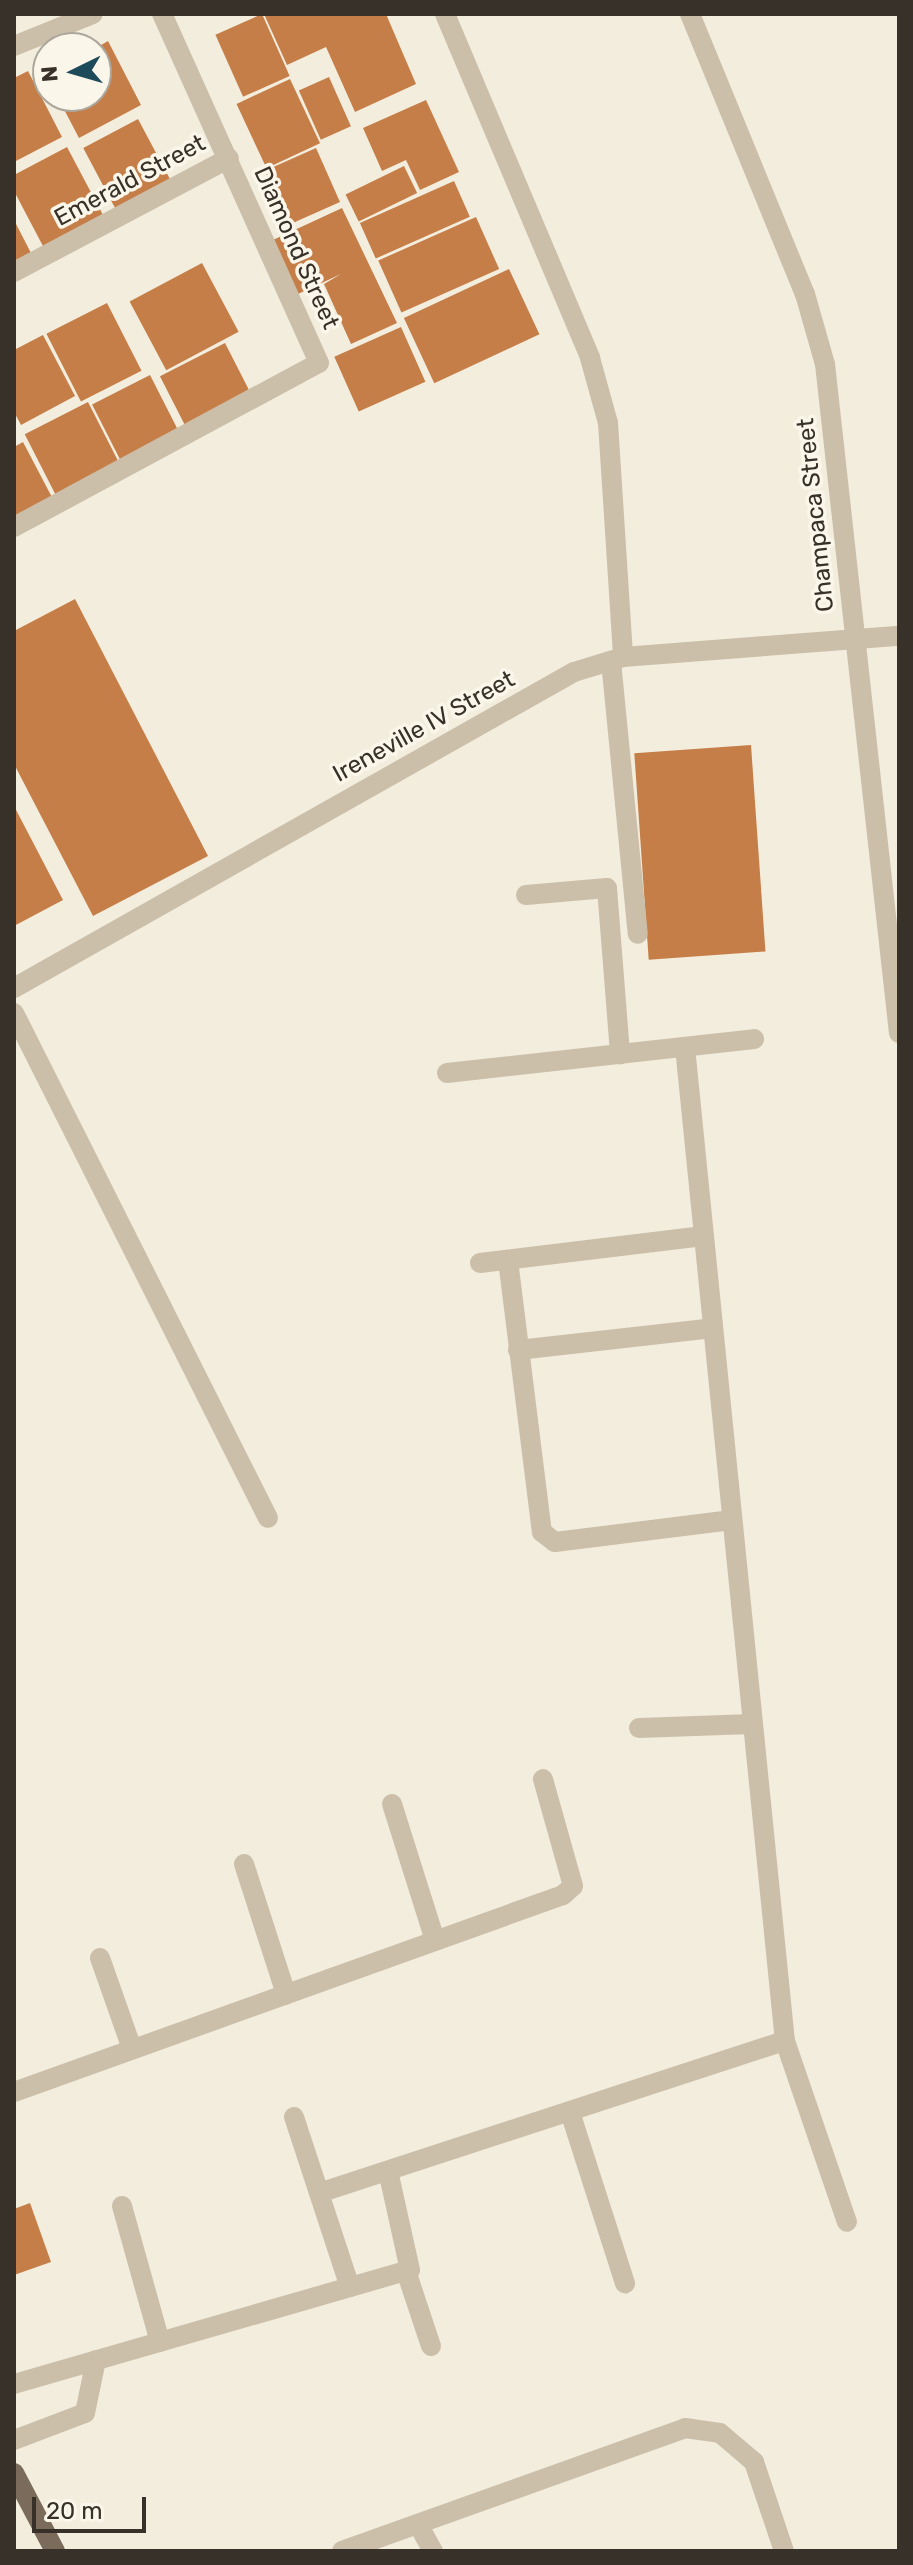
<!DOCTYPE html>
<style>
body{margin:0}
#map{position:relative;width:913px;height:2565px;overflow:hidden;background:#f3edde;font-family:Rubik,sans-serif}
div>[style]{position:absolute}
.building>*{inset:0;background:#c67e48;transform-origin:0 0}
.minor>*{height:20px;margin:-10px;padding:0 10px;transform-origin:10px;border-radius:10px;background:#cbbfa9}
.major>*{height:20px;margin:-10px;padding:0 10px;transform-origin:10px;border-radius:10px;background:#7a6b5a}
span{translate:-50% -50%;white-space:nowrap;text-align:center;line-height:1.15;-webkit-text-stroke:7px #faf6ea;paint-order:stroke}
.street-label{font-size:24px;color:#383129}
.frame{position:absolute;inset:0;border:16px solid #383129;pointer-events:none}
.north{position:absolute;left:32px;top:32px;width:80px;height:80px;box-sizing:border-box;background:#faf6ea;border:2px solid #aca79d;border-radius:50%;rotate:265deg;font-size:22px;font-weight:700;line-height:32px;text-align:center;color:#383129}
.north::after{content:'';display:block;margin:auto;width:28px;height:36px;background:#1e4b5a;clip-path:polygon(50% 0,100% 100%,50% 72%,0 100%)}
.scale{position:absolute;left:32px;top:2497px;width:114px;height:36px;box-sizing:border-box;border:4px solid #383129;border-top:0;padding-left:10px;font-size:24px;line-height:28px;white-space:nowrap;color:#383129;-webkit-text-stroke:6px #faf6ea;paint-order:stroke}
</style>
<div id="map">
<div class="building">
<i style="left:262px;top:14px;width:68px;height:51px;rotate:66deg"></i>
<i style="clip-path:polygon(264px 14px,386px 14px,416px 84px,355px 112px,326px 47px,287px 65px)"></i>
<i style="clip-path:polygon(108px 41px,141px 105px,79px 138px,57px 96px,96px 96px,96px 48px)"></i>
<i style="clip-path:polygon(28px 71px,62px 137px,14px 162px,14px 78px)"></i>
<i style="left:329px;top:77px;width:54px;height:33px;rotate:66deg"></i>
<i style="left:290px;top:79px;width:71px;height:59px;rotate:65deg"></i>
<i style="clip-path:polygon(426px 100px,459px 172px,420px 190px,406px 160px,382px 171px,363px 128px)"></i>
<i style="left:138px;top:119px;width:70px;height:62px;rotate:62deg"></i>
<i style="clip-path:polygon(67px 147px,104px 217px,44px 248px,14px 191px,14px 175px)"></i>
<i style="left:316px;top:148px;width:59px;height:56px;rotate:66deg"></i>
<i style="left:404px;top:166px;width:30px;height:65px;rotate:64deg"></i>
<i style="left:454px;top:181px;width:39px;height:103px;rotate:66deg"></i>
<i style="clip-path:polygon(342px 208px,397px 323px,351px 344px,324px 284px,341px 274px,298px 294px,273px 240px)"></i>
<i style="left:476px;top:217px;width:57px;height:107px;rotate:66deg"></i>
<i style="clip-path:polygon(14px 220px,32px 255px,14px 264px)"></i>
<i style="left:202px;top:263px;width:78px;height:82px;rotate:62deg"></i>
<i style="left:509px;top:269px;width:72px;height:116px;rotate:65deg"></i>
<i style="left:107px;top:303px;width:76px;height:68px;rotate:63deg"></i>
<i style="left:401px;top:327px;width:60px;height:73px;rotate:66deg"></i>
<i style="clip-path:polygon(43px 335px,75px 396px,21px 425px,14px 412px,14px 350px)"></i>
<i style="left:225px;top:343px;width:59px;height:73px;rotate:63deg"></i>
<i style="left:150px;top:375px;width:65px;height:65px;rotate:63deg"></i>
<i style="left:88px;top:402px;width:75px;height:71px;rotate:63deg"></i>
<i style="clip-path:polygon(23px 442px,55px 503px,14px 524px,14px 447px)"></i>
<i style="clip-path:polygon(75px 599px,208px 856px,93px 916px,14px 764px,14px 631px)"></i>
<i style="left:751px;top:745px;width:207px;height:117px;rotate:86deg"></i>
<i style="clip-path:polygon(14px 806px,63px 900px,14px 926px)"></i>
<i style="clip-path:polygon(30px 2203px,51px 2262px,14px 2275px,14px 2209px)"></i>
</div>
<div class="minor">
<i style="left:445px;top:14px;width:373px;rotate:67.1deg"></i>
<i style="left:590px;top:358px;width:67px;rotate:74.5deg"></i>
<i style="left:608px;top:423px;width:234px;rotate:86.3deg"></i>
<i style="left:690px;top:14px;width:303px;rotate:67.7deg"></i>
<i style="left:805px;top:294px;width:73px;rotate:74.1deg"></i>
<i style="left:825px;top:364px;width:673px;rotate:83.69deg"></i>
<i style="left:14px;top:46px;width:85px;rotate:-22.1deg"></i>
<i style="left:14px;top:272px;width:243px;rotate:-27.9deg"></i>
<i style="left:14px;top:527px;width:346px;rotate:-28.3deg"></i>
<i style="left:319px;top:363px;width:383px;rotate:-114.2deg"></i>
<i style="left:611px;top:661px;width:274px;rotate:84.4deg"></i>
<i style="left:526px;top:895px;width:81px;rotate:-4.9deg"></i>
<i style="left:607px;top:888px;width:167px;rotate:85.5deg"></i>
<i style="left:14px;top:988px;width:643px;rotate:-29.44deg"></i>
<i style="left:574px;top:672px;width:51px;rotate:-17deg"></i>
<i style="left:623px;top:657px;width:277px;rotate:-4.4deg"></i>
<i style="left:14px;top:1013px;width:565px;rotate:63.3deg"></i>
<i style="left:685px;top:1047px;width:999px;rotate:84.26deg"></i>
<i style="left:785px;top:2041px;width:191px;rotate:71.1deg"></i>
<i style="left:447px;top:1073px;width:309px;rotate:-6.3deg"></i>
<i style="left:508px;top:1260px;width:274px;rotate:82.9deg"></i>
<i style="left:542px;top:1532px;width:16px;rotate:38deg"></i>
<i style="left:555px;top:1542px;width:178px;rotate:-7.1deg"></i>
<i style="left:480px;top:1263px;width:225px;rotate:-6.9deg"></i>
<i style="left:518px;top:1350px;width:196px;rotate:-6.4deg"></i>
<i style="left:639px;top:1728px;width:113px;rotate:-2deg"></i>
<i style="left:392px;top:1804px;width:143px;rotate:72.5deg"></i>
<i style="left:244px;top:1864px;width:137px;rotate:72.1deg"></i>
<i style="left:100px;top:1958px;width:96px;rotate:70.6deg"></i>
<i style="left:14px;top:2092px;width:583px;rotate:-19.74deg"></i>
<i style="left:563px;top:1895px;width:13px;rotate:-42deg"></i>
<i style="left:573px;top:1886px;width:111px;rotate:-105.7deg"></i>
<i style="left:570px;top:2112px;width:180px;rotate:72.2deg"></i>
<i style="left:294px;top:2117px;width:179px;rotate:71.8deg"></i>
<i style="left:319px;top:2193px;width:490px;rotate:-18.1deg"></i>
<i style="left:122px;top:2206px;width:141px;rotate:74.4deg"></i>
<i style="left:406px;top:2271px;width:79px;rotate:71.6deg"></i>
<i style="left:14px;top:2384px;width:412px;rotate:-16.1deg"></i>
<i style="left:410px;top:2270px;width:101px;rotate:-102.5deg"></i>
<i style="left:14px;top:2440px;width:76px;rotate:-20.8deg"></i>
<i style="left:85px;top:2413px;width:54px;rotate:-78.3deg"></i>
<i style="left:419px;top:2526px;width:29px;rotate:61deg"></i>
<i style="left:342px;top:2551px;width:364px;rotate:-19.7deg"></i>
<i style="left:685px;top:2428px;width:35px;rotate:8deg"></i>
<i style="left:720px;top:2433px;width:45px;rotate:40.5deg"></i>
<i style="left:754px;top:2462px;width:94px;rotate:71.4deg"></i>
</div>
<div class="major">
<i style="left:14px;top:2473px;width:88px;rotate:62.3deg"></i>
</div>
<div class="street-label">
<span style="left:130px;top:181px;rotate:-28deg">Emerald Street</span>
<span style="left:296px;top:248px;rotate:66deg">Diamond Street</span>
<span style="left:816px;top:515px;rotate:-96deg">Champaca Street</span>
<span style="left:424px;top:727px;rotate:-29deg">Ireneville IV Street</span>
</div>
<div class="frame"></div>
<div class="north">N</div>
<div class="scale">20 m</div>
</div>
